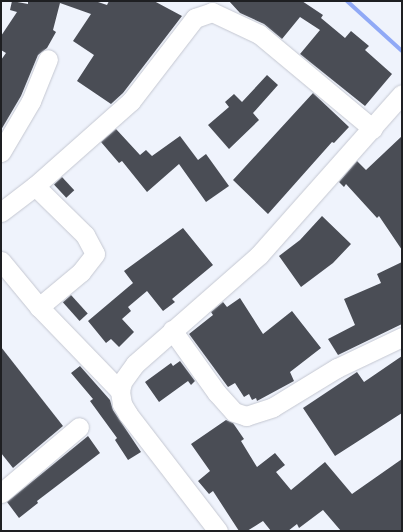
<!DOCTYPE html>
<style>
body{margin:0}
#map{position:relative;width:403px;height:532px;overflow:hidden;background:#eff3fc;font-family:Raleway,sans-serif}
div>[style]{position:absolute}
.stream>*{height:4px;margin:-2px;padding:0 2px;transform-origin:2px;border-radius:2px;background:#90a9f6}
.building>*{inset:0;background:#4a4d55;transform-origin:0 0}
.roads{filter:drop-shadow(0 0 1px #c4c7d1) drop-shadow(0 0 1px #c4c7d1)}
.minor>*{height:19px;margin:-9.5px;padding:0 9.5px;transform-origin:9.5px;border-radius:9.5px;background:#fff}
span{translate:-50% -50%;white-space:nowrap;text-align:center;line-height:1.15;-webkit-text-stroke:4px #fff;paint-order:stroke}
.frame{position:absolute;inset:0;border:2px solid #1e1f22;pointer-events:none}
</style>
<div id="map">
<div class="stream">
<i style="left:347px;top:1px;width:74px;rotate:42.3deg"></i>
</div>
<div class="building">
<i style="clip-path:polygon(12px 1px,28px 4px,28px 1px,95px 1px,107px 5px,109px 1px,154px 1px,182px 16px,123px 93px,111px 104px,77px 81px,94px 55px,73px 41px,91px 14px,60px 3px,53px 30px,56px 32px,47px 48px,38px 55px,21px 96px,1px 130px,1px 60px,6px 53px,1px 50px,1px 36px,17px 12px,10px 10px)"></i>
<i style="clip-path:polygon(229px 1px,302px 1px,323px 15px,321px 18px,345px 38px,351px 31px,369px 46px,365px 50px,392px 74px,365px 106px,300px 54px,320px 30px,300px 17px,282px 39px,264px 24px,240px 13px)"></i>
<i style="clip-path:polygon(267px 75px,278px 85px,253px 113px,259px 120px,229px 149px,208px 125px,229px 107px,225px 102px,234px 94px,242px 102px)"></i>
<i style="clip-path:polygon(313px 93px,349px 127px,334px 143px,332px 142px,268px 214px,233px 180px)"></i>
<i style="clip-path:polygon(116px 129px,140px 155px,146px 150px,152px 156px,180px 136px,198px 160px,206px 154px,229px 186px,206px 202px,179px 164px,147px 192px,122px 161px,119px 163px,101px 142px)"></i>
<i style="clip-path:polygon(402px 136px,402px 250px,379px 216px,377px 218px,346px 184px,344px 187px,339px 182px,357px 161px,366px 170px)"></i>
<i style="left:62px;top:177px;width:18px;height:11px;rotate:47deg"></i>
<i style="clip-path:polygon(322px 216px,351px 244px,333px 263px,301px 287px,279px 256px,300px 240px)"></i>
<i style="clip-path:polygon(183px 228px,213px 265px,172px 299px,175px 302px,163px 311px,147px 291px,128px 307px,131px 311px,122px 319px,134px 332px,119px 347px,111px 339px,106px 343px,88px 321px,133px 283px,124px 271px)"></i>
<i style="clip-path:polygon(402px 262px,402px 324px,338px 355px,328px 339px,355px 325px,344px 299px,381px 283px,377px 274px)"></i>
<i style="left:71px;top:295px;width:25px;height:11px;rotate:48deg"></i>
<i style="clip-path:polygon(240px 298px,263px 334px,292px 311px,321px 348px,290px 372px,294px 381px,257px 401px,256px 398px,252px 400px,249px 394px,244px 397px,235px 383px,228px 387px,189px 334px,213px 315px,211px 312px,223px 302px,227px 307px)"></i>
<i style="clip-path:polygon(1px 347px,63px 426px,13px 468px,1px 453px)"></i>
<i style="clip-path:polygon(402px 356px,402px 413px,335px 456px,303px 408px,357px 372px,364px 382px)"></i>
<i style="clip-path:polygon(180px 361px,195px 381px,191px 385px,188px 381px,159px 402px,145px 382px,171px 363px,173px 366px)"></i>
<i style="clip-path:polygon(80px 366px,110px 400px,113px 410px,141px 452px,128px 460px,115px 440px,117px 438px,90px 401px,93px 399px,71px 373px)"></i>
<i style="clip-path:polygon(226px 420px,233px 423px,244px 439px,241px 441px,257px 467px,275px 453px,285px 465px,276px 472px,291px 490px,325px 462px,352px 494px,402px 459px,402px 531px,341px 531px,323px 510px,299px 528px,297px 524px,288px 531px,271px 531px,263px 521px,247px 531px,239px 531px,213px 491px,209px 494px,198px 481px,210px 471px,191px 444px)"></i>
<i style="clip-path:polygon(88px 436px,100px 453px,37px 501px,38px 503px,19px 518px,7px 502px)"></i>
</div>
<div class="roads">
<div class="minor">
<i style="left:1px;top:152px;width:59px;rotate:-59.5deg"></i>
<i style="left:31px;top:101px;width:45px;rotate:-68deg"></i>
<i style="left:35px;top:186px;width:70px;rotate:44.4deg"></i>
<i style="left:85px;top:235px;width:21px;rotate:62deg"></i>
<i style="left:95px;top:254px;width:23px;rotate:128deg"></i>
<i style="left:81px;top:272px;width:55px;rotate:140.2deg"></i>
<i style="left:1px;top:212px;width:43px;rotate:-37.4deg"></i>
<i style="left:35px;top:186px;width:128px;rotate:-41.5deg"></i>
<i style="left:131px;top:101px;width:105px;rotate:-52.4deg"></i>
<i style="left:195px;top:18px;width:18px;rotate:-19deg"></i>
<i style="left:212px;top:12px;width:52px;rotate:25.1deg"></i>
<i style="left:259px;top:34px;width:148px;rotate:39.8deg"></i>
<i style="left:1px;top:261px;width:60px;rotate:50.4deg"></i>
<i style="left:39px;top:307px;width:117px;rotate:46deg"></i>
<i style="left:172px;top:330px;width:77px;rotate:54.5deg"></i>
<i style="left:217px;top:393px;width:25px;rotate:48deg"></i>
<i style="left:234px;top:412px;width:13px;rotate:18deg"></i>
<i style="left:246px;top:416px;width:28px;rotate:-18deg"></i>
<i style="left:273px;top:407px;width:75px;rotate:-31.4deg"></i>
<i style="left:337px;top:368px;width:72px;rotate:-25.5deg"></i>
<i style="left:1px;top:493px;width:102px;rotate:-40.2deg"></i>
<i style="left:218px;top:531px;width:148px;rotate:-127.6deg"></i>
<i style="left:128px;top:414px;width:12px;rotate:-121deg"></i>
<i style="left:122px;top:404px;width:13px;rotate:-99deg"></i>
<i style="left:120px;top:391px;width:9px;rotate:-77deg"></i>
<i style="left:122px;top:382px;width:22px;rotate:-54deg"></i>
<i style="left:135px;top:364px;width:165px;rotate:-41.3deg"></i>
<i style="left:259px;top:255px;width:215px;rotate:-48.4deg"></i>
</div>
</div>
<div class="frame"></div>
</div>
